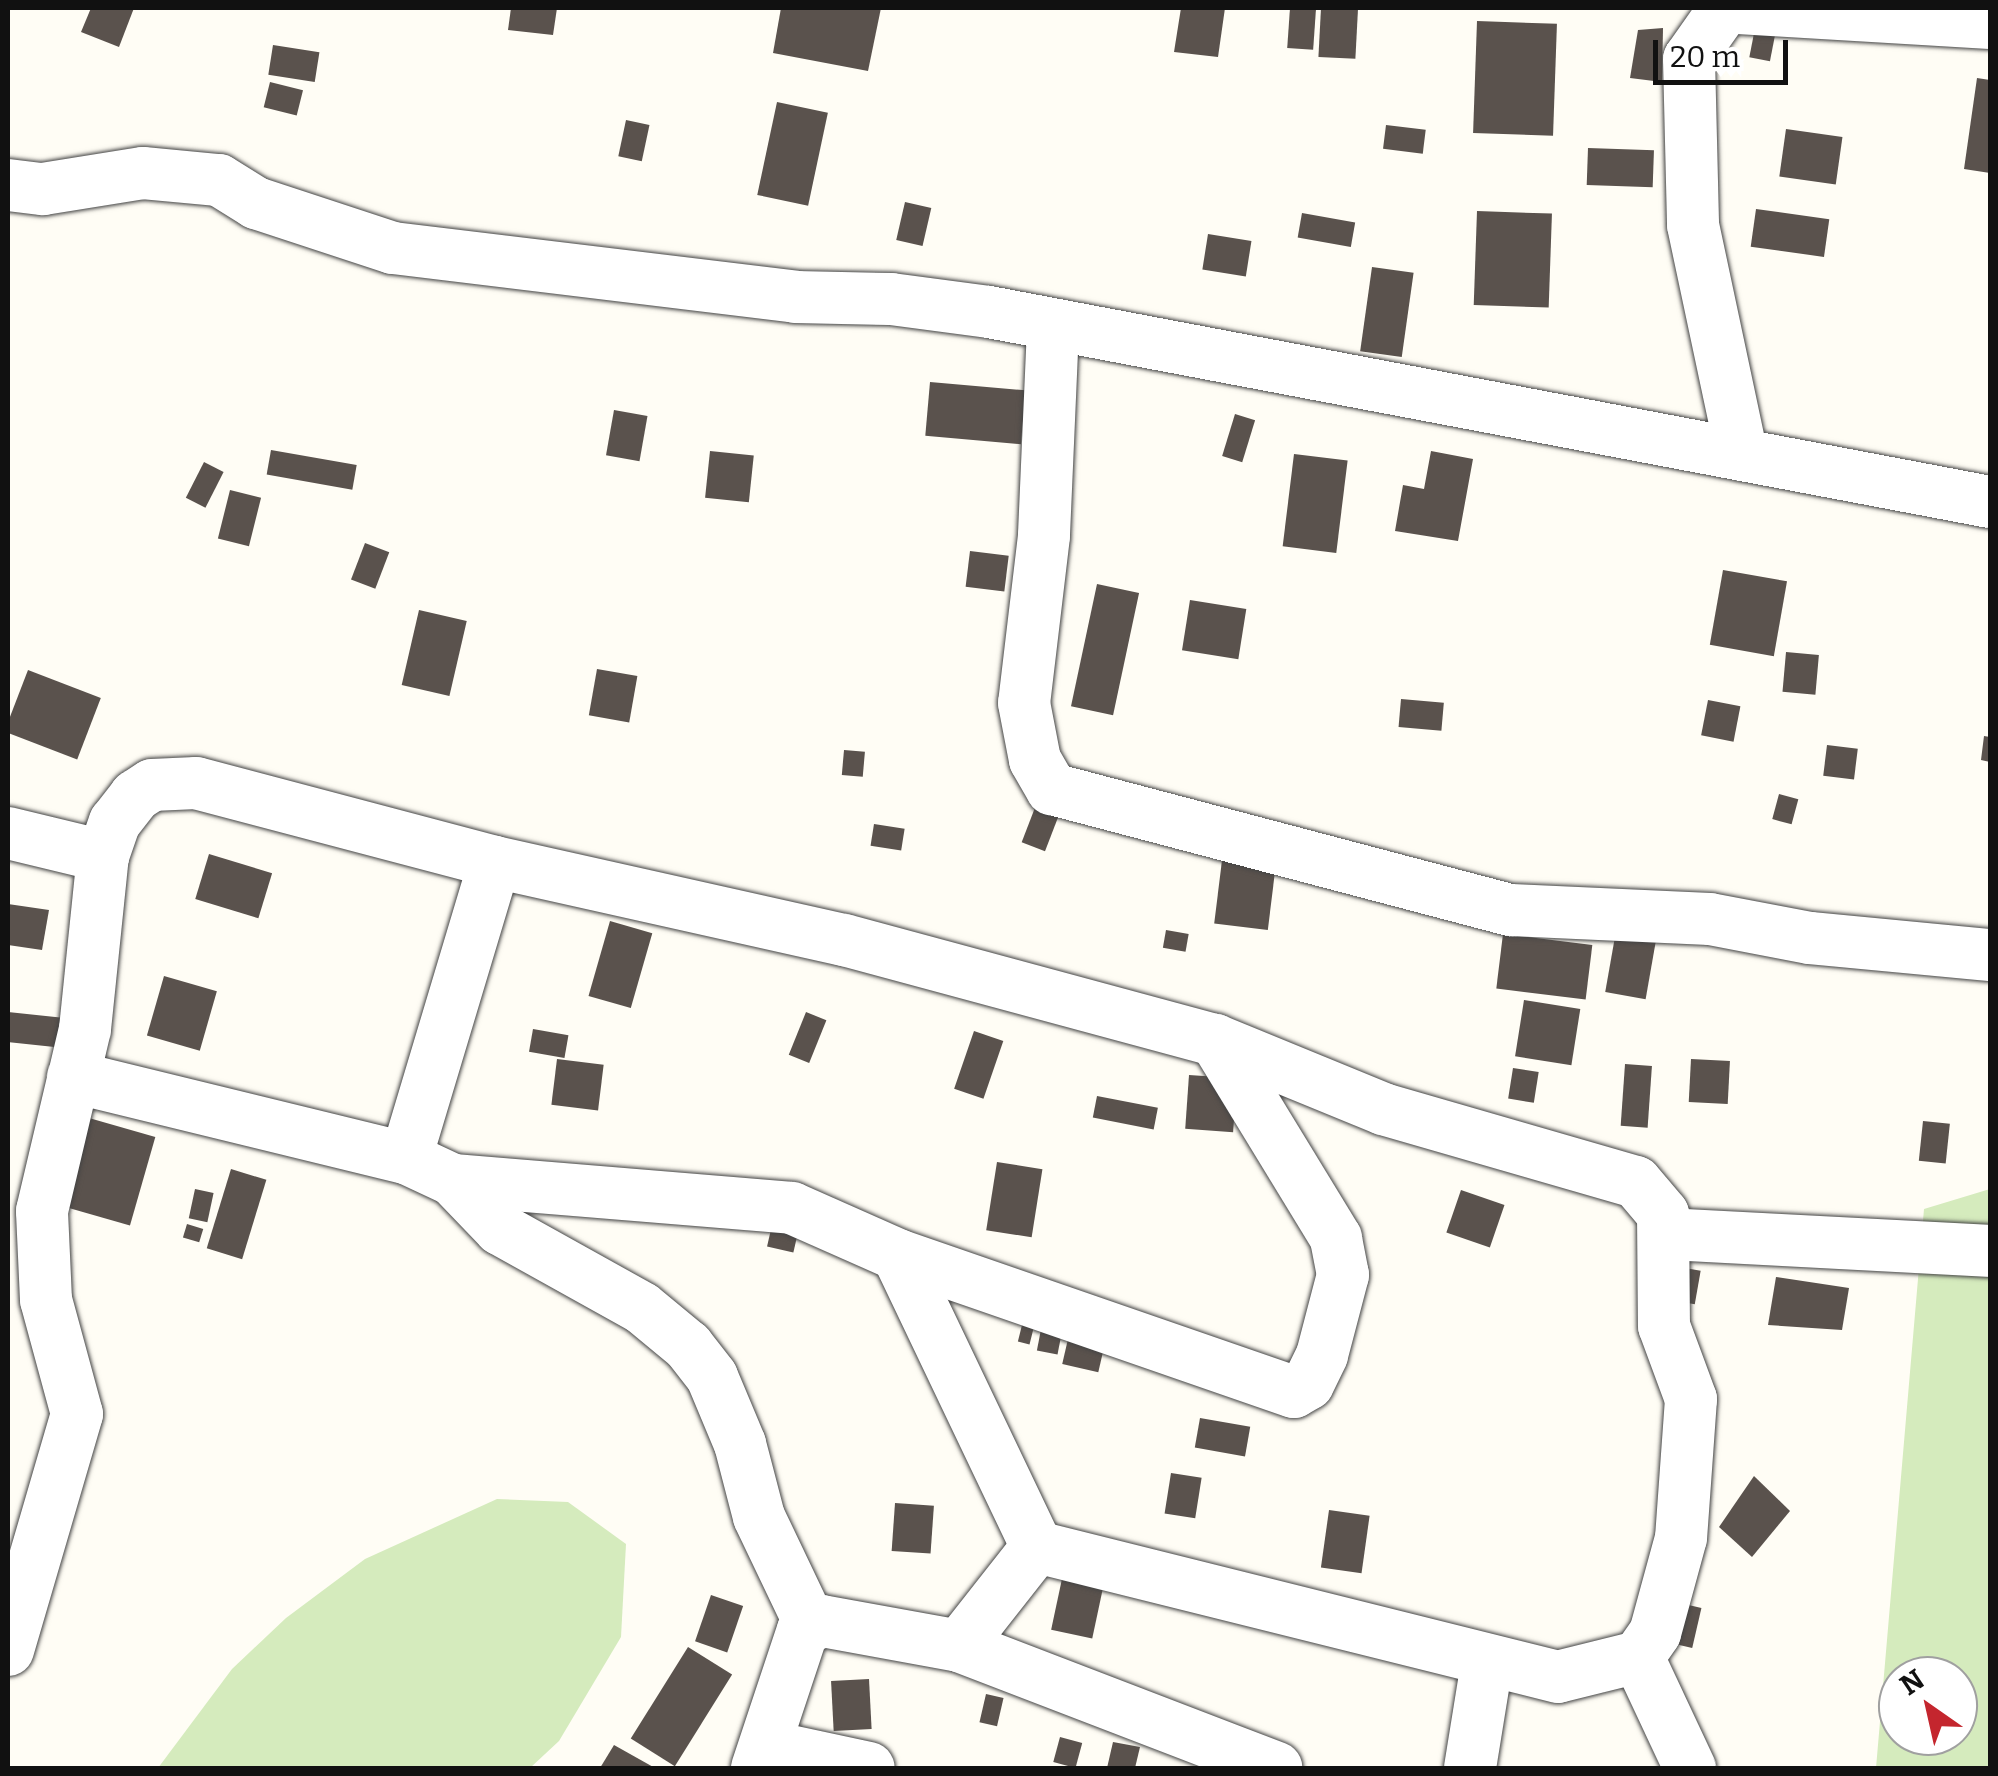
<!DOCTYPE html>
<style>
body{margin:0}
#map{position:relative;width:1998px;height:1776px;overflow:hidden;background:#fffdf5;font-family:Bitter,serif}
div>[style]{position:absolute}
.green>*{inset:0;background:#d5ebbd}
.building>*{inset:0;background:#5a524d;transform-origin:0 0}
.roads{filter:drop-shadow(0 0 2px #444) drop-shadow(0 0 2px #444)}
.minor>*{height:52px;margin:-26px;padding:0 26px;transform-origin:26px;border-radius:26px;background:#fff}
span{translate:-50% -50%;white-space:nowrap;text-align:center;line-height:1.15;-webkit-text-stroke:10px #fff;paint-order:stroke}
.frame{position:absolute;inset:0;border:10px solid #111;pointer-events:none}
.north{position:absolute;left:1878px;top:1656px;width:100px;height:100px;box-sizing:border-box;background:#fff;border:2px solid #a0a0a0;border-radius:50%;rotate:326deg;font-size:28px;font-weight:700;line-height:40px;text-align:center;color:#111}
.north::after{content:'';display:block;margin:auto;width:35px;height:45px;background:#c4262e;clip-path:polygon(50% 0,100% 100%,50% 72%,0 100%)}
.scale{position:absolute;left:1653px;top:40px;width:135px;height:45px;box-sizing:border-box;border:5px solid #111;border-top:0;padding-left:12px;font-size:30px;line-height:35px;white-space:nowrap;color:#111;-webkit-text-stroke:8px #fff;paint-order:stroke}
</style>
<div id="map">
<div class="green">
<i style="clip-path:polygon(evenodd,1990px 1189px,1990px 1768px,1876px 1768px,1924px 1209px,1990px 1189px,1898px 1676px,1958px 1676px,1958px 1736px,1898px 1736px,1898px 1676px)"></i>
<i style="clip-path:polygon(497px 1499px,568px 1502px,626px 1544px,621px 1637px,559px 1741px,530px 1768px,158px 1768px,232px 1669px,286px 1618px,365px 1559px)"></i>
</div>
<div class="building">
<i style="clip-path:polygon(91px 8px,134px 8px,119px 47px,81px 32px)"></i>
<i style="clip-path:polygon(511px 8px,557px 8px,553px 35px,508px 30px)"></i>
<i style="clip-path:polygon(781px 8px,881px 8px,868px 71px,773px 53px)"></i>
<i style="clip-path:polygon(1181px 8px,1225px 8px,1218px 57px,1174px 52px)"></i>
<i style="left:1290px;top:8px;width:26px;height:40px;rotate:4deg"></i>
<i style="left:1321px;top:8px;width:37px;height:49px;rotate:3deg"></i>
<i style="left:1477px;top:21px;width:80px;height:112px;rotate:2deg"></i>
<i style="left:1756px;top:23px;width:21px;height:35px;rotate:11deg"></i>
<i style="clip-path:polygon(1663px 28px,1662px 82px,1630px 78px,1638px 30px)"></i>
<i style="left:273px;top:45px;width:47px;height:30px;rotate:9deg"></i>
<i style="clip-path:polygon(1977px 78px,1990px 80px,1990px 173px,1964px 169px)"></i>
<i style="left:270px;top:82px;width:34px;height:26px;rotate:14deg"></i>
<i style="left:777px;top:102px;width:52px;height:95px;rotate:12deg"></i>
<i style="left:626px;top:120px;width:24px;height:37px;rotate:12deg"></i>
<i style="left:1386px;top:125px;width:40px;height:24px;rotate:7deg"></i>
<i style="left:1786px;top:129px;width:57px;height:48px;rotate:8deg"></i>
<i style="left:1588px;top:148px;width:66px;height:37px;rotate:2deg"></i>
<i style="left:905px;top:202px;width:27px;height:39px;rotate:13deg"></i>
<i style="left:1756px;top:209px;width:74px;height:38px;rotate:8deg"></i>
<i style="left:1477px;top:211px;width:75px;height:94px;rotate:2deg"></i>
<i style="left:1302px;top:213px;width:54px;height:25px;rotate:10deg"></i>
<i style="left:1208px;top:234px;width:44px;height:36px;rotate:9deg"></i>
<i style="left:1372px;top:267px;width:42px;height:85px;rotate:8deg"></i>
<i style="left:930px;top:382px;width:96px;height:54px;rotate:5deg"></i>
<i style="left:614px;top:410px;width:34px;height:46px;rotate:10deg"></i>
<i style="left:1235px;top:414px;width:21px;height:44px;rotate:17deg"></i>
<i style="left:271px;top:450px;width:87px;height:25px;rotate:10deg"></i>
<i style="left:710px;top:451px;width:44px;height:47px;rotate:6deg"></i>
<i style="clip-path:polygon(1431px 451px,1473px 459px,1458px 541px,1395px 531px,1403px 485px,1424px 489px)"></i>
<i style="left:1294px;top:454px;width:54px;height:93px;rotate:7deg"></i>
<i style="left:204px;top:462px;width:22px;height:40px;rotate:27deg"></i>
<i style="left:230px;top:490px;width:32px;height:50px;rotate:14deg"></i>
<i style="left:365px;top:543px;width:26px;height:39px;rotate:21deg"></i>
<i style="left:970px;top:551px;width:39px;height:36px;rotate:7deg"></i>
<i style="left:1723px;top:570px;width:65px;height:76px;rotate:10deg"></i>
<i style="left:1097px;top:584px;width:43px;height:125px;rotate:12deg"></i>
<i style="left:1190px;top:600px;width:57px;height:51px;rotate:9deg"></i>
<i style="left:419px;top:610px;width:49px;height:77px;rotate:13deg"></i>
<i style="left:1786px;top:652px;width:33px;height:40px;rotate:5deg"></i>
<i style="left:597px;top:669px;width:41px;height:47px;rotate:10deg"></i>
<i style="left:28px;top:670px;width:78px;height:66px;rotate:21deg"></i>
<i style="left:1401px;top:699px;width:43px;height:28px;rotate:5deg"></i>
<i style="left:1708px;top:700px;width:33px;height:36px;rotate:11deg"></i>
<i style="clip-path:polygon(1984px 736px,1990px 737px,1990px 762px,1981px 760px)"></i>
<i style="left:1827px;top:745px;width:31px;height:31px;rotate:7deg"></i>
<i style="left:844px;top:750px;width:21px;height:25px;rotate:5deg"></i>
<i style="left:1779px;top:794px;width:20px;height:26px;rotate:15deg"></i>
<i style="left:1036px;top:805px;width:25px;height:40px;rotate:21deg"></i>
<i style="left:874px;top:824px;width:31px;height:22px;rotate:9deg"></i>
<i style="left:1223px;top:852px;width:54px;height:72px;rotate:7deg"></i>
<i style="left:209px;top:854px;width:66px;height:47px;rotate:17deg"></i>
<i style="clip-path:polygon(8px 904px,49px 910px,42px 950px,8px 945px)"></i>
<i style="left:610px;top:921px;width:44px;height:78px;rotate:16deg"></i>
<i style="left:1166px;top:930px;width:23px;height:18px;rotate:10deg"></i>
<i style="left:1616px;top:931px;width:41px;height:62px;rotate:10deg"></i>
<i style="left:1503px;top:934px;width:90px;height:55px;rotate:7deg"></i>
<i style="left:164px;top:976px;width:55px;height:62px;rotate:16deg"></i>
<i style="left:1524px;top:1000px;width:57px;height:57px;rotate:9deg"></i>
<i style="left:8px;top:1012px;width:57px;height:30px;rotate:6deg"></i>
<i style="left:806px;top:1012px;width:22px;height:46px;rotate:22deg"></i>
<i style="left:533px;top:1029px;width:36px;height:23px;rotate:10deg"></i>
<i style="left:974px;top:1031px;width:31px;height:61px;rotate:19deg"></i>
<i style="left:557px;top:1059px;width:47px;height:46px;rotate:7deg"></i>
<i style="left:1691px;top:1059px;width:39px;height:43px;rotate:3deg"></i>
<i style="left:1625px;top:1064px;width:27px;height:62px;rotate:4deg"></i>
<i style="left:1513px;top:1068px;width:26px;height:31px;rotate:9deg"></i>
<i style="left:1189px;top:1075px;width:48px;height:54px;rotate:4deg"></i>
<i style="left:1097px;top:1096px;width:62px;height:22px;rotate:11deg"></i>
<i style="left:89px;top:1118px;width:69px;height:92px;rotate:16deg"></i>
<i style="left:1923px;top:1121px;width:27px;height:40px;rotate:6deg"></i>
<i style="left:997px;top:1162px;width:46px;height:69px;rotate:9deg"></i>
<i style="left:231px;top:1169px;width:37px;height:83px;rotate:17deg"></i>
<i style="left:195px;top:1189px;width:19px;height:30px;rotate:12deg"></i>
<i style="left:1461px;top:1190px;width:46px;height:45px;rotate:19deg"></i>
<i style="left:187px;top:1224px;width:17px;height:14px;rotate:17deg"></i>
<i style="left:772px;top:1225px;width:27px;height:22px;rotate:13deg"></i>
<i style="left:1679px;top:1267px;width:22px;height:34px;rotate:10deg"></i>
<i style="clip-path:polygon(1776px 1277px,1849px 1288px,1842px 1330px,1768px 1325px)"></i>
<i style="left:1043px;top:1319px;width:21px;height:32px;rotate:11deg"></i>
<i style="left:1022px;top:1325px;width:12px;height:17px;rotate:14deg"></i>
<i style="left:1071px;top:1326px;width:37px;height:39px;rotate:13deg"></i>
<i style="left:1200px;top:1418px;width:51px;height:30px;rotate:10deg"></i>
<i style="left:1171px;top:1473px;width:31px;height:41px;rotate:9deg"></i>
<i style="clip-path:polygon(1754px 1476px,1790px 1511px,1752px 1557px,1719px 1527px)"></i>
<i style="left:895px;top:1503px;width:39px;height:48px;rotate:4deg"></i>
<i style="left:1329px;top:1510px;width:41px;height:58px;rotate:8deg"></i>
<i style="left:1063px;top:1574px;width:42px;height:57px;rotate:12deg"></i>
<i style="left:711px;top:1595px;width:34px;height:49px;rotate:19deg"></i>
<i style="left:1680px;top:1603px;width:22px;height:41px;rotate:13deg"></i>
<i style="left:688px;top:1647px;width:52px;height:108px;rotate:32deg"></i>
<i style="left:869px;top:1679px;width:50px;height:38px;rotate:87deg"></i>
<i style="left:986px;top:1694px;width:18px;height:29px;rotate:13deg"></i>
<i style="left:1060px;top:1737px;width:23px;height:26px;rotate:15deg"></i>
<i style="clip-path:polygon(1113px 1742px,1140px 1747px,1135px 1768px,1107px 1768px)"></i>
<i style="clip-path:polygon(614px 1745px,655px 1768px,600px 1768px)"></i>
</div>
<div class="roads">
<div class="minor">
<i style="left:1725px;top:8px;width:62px;rotate:125.2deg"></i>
<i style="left:1689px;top:59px;width:166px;rotate:88.6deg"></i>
<i style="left:1693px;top:225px;width:235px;rotate:78deg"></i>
<i style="left:1739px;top:8px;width:251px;rotate:3.4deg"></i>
<i style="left:8px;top:185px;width:35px;rotate:7deg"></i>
<i style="left:43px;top:189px;width:101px;rotate:-9.1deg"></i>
<i style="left:143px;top:173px;width:76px;rotate:5.3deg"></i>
<i style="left:219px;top:180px;width:44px;rotate:31.9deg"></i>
<i style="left:256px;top:203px;width:144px;rotate:18.2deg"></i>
<i style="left:393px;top:248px;width:405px;rotate:6.9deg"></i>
<i style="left:795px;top:297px;width:96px;rotate:1.2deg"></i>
<i style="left:891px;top:299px;width:99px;rotate:7.6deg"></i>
<i style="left:989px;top:312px;width:1019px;rotate:10.75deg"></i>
<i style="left:1053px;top:328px;width:208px;rotate:92.5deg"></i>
<i style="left:1044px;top:536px;width:168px;rotate:96.8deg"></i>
<i style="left:1024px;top:703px;width:58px;rotate:79.1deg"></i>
<i style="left:1035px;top:760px;width:34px;rotate:60deg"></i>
<i style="left:1052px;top:789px;width:475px;rotate:14.8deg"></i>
<i style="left:1511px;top:910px;width:199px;rotate:2.6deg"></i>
<i style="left:1710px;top:919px;width:102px;rotate:10.8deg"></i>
<i style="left:1810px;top:938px;width:181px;rotate:5.4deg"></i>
<i style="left:8px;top:833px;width:98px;rotate:13.6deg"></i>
<i style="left:103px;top:856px;width:36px;rotate:-71deg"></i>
<i style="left:115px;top:822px;width:33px;rotate:-52deg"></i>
<i style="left:135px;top:796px;width:20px;rotate:-33deg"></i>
<i style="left:152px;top:785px;width:44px;rotate:-2.6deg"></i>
<i style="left:196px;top:783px;width:309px;rotate:14.8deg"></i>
<i style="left:495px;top:862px;width:358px;rotate:12.6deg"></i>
<i style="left:844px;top:940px;width:384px;rotate:15.1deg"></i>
<i style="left:1215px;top:1040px;width:182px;rotate:22.3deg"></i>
<i style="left:1383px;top:1109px;width:263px;rotate:16.1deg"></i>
<i style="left:1636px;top:1182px;width:42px;rotate:49.8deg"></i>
<i style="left:1663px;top:1214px;width:112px;rotate:89.5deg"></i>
<i style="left:1664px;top:1326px;width:78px;rotate:69.7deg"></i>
<i style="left:1691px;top:1399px;width:139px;rotate:94.1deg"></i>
<i style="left:1681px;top:1538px;width:98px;rotate:105.3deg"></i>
<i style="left:1655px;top:1633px;width:29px;rotate:125deg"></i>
<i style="left:1638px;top:1657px;width:82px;rotate:166deg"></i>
<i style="left:1558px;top:1677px;width:537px;rotate:-165.99deg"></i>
<i style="left:1037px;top:1547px;width:323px;rotate:-115.5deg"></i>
<i style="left:73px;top:1077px;width:343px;rotate:13.7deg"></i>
<i style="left:406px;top:1158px;width:309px;rotate:-73.3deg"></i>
<i style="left:406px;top:1158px;width:52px;rotate:25.1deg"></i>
<i style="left:453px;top:1180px;width:340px;rotate:4.7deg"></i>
<i style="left:792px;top:1208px;width:116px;rotate:23.9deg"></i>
<i style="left:898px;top:1255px;width:419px;rotate:19.1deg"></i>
<i style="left:1294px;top:1392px;width:16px;rotate:-30deg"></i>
<i style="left:1308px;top:1384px;width:32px;rotate:-64deg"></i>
<i style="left:1322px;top:1355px;width:83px;rotate:-75.3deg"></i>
<i style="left:1343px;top:1275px;width:38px;rotate:-101deg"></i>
<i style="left:1336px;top:1238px;width:232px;rotate:-121.4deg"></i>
<i style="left:453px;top:1180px;width:68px;rotate:46.2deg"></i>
<i style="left:500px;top:1229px;width:162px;rotate:29.1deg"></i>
<i style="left:642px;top:1308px;width:60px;rotate:39.6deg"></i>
<i style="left:688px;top:1346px;width:39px;rotate:52deg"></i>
<i style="left:712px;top:1377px;width:73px;rotate:67.3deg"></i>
<i style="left:740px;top:1444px;width:75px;rotate:75.4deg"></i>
<i style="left:759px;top:1517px;width:119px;rotate:64.5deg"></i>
<i style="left:1667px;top:1234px;width:323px;rotate:3deg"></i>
<i style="left:959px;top:1646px;width:126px;rotate:-51.8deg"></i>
<i style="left:8px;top:1650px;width:246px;rotate:-73.7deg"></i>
<i style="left:77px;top:1414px;width:118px;rotate:-105.2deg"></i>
<i style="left:46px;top:1300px;width:89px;rotate:-92.6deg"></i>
<i style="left:42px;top:1211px;width:187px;rotate:-76.7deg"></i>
<i style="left:85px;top:1029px;width:174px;rotate:-84.1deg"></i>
<i style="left:1638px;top:1657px;width:123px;rotate:64.9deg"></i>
<i style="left:766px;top:1746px;width:105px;rotate:12.1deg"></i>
<i style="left:757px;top:1768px;width:145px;rotate:-71.6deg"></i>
<i style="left:803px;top:1630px;width:21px;rotate:-25deg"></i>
<i style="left:822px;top:1621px;width:139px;rotate:10.3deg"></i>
<i style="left:959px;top:1646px;width:340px;rotate:21deg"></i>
<i style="left:1470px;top:1768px;width:106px;rotate:-80.8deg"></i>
</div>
</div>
<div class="frame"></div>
<div class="north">N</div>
<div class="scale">20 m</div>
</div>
